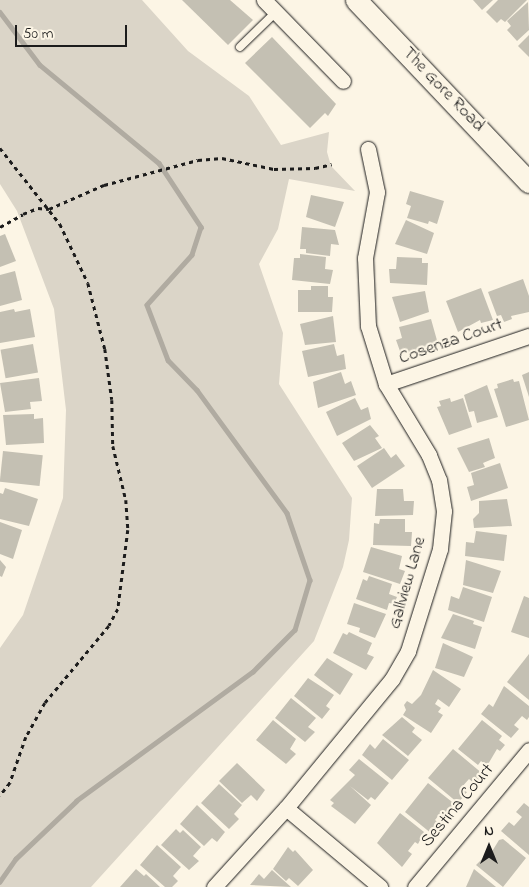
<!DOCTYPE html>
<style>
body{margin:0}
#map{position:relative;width:529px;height:887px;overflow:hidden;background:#fcf5e5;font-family:"Indie Flower",sans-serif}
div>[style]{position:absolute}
.green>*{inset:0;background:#dbd5c8}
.stream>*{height:4.5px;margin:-2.25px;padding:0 2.25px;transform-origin:2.25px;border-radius:2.25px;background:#b0aba1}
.building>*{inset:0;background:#c4c0b3;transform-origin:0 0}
.path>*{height:2.5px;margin-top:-1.25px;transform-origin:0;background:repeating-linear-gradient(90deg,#1c1c1c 0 4px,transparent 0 8px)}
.roads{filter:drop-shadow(0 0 1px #1c1c1c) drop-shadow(0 0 1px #1c1c1c)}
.lane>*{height:8px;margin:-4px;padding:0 4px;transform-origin:4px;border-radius:4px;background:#fcf5e5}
.street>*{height:15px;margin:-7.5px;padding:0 7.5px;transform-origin:7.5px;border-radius:7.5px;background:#fcf5e5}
.secondary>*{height:21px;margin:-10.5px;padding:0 10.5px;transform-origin:10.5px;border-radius:10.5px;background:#fcf5e5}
span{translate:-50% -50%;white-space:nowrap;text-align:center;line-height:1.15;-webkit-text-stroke:4.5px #fcf5e5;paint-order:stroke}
.street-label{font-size:18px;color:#1c1c1c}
.north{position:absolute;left:464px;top:822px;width:50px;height:50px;-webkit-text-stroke:4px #fcf5e5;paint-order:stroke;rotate:0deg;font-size:14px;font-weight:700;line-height:20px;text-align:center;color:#1c1c1c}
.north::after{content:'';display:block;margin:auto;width:18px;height:22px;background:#1c1c1c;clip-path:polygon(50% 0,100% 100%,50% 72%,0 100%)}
.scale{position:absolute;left:15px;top:25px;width:112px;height:22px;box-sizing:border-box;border:2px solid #1c1c1c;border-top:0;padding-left:6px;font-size:15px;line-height:18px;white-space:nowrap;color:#1c1c1c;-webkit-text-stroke:4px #fcf5e5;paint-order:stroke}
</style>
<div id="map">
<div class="green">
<i style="clip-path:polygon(0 0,142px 0,188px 51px,249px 96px,281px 145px,329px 132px,327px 152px,331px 166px,355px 191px,289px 179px,278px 229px,259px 264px,283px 333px,279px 384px,352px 498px,349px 540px,343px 567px,314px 641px,91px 887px,0 887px,0 648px,23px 615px,63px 498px,66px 410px,54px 309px,17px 211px,0 184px)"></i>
</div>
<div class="stream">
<i style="left:0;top:12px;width:66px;rotate:53deg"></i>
<i style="left:40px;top:65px;width:154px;rotate:39.5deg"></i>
<i style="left:159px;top:163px;width:77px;rotate:56.7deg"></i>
<i style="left:201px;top:227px;width:29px;rotate:108deg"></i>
<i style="left:192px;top:255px;width:67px;rotate:132deg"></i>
<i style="left:147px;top:305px;width:59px;rotate:69.1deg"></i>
<i style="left:168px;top:360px;width:42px;rotate:46deg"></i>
<i style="left:197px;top:390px;width:152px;rotate:53.8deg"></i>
<i style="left:287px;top:513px;width:71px;rotate:71.1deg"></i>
<i style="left:310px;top:580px;width:52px;rotate:106.7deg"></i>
<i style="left:295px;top:630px;width:59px;rotate:135deg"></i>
<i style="left:253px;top:672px;width:218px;rotate:143.8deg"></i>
<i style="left:77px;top:801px;width:84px;rotate:136.4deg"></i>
<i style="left:16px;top:859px;width:28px;rotate:125deg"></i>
</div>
<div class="building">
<i style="clip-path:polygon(182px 0,230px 0,253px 20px,228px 45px)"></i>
<i style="clip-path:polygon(473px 0,493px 0,482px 10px)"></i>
<i style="clip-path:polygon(498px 0,527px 0,505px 22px,501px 19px,497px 23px,486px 12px)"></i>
<i style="clip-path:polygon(528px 2px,529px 30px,517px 41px,507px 30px,511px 26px,507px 21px)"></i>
<i style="clip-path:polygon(529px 35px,529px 57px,518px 46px)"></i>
<i style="clip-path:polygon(272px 37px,336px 104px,328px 116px,325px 113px,310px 128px,245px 63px)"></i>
<i style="clip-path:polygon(410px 191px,444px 201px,437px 224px,429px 221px,428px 224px,407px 218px,411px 206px,406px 204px)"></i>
<i style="clip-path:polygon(311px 195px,344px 202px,335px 227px,306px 217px)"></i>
<i style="clip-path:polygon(406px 220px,434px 233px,427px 254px,395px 244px)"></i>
<i style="clip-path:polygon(302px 227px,335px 230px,339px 245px,331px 244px,330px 256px,306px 253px,306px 249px,300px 249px)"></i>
<i style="clip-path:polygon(5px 234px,16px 261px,0 267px,0 236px)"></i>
<i style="clip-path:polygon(300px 254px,326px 257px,325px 269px,333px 270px,330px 284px,292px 280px,294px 258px,300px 258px)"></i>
<i style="clip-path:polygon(397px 257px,422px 258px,422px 263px,428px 263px,427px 285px,390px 283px,389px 269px,396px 269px)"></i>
<i style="clip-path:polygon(15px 271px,22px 300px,0 306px,0 275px)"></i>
<i style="clip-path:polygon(523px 279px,529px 296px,529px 312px,511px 316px,512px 319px,504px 322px,501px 315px,497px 316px,488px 292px)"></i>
<i style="clip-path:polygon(311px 286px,328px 286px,328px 297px,333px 297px,332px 312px,298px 312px,298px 290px,311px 290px)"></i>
<i style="clip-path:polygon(481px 288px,493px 320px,481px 323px,480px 320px,458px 332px,446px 301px)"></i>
<i style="clip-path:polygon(425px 291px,429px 312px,400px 322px,392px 297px)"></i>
<i style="clip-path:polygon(14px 309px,15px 312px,30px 309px,35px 337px,0 343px,0 312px)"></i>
<i style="clip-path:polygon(333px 316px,336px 342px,305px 345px,300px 324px)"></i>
<i style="clip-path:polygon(431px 319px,438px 344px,425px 347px,426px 350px,401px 354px,396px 340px,402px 338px,399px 327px)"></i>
<i style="left:33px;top:344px;width:29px;height:33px;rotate:80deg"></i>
<i style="clip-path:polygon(334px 344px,337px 356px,344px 354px,346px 369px,308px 377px,302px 351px)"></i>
<i style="clip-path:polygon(341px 372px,345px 384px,351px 381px,356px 395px,318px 408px,313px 382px)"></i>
<i style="clip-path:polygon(529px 372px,529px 397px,522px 375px)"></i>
<i style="clip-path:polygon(39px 378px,42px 401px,30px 402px,31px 409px,5px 412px,0 383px)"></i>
<i style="clip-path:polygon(513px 379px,514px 382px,519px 381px,529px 420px,506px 427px,494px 389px,498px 388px,497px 384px)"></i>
<i style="clip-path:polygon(487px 385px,498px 417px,477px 423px,474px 411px,469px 412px,464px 395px)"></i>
<i style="clip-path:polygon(355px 398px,361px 410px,368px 407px,371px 419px,337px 436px,326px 412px)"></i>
<i style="clip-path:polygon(450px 398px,451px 402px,463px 398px,472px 427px,449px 435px,437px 407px,441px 406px,439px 401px)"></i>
<i style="clip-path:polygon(34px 414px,34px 419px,43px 418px,44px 443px,6px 445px,3px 415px)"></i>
<i style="clip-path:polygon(370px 425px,379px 436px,375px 438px,382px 448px,354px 461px,342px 443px)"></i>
<i style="clip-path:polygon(489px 438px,495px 458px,483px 463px,485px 467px,469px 472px,457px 448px)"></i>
<i style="clip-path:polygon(384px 448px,391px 458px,396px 454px,405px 466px,372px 488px,357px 466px)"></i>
<i style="left:3px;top:451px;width:40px;height:31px;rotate:6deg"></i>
<i style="clip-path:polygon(500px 463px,508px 488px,471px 501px,467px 487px,474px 485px,471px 473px)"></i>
<i style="clip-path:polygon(5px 488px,38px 499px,29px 526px,0 519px,0 493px,3px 494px)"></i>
<i style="clip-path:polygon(377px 489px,403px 489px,404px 501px,414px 501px,413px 515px,375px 516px)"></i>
<i style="clip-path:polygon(507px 499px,512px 526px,474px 528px,473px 519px,479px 513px,479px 501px)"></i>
<i style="clip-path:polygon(380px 519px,405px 519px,405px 532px,412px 532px,411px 546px,373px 545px,374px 523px,379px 524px)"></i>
<i style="clip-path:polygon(0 522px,22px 530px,13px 559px,0 554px)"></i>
<i style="clip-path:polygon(476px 531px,507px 535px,504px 561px,465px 556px,466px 542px,474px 543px)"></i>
<i style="clip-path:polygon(371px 547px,402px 556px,399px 569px,405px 571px,400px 584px,363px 572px)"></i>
<i style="clip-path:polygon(0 560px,6px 567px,2px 577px,0 576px)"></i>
<i style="clip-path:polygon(466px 560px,501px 571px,493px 593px,463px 585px)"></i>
<i style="clip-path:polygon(369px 576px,392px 584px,389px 594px,397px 597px,394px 604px,389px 603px,387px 610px,356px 599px,363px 579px,367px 581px)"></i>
<i style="clip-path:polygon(463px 587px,492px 597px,484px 622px,448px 610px,451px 596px,459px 599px)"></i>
<i style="clip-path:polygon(524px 596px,529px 598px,529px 638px,511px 632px)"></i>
<i style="clip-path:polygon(354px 603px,386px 614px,375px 638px,359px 632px,360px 628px,347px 624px)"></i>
<i style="clip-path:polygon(453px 614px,474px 621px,473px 624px,482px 627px,475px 649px,441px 638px)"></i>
<i style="clip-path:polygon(349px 632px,372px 643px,367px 654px,374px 657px,366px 670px,333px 653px,343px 633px,347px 635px)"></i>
<i style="clip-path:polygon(443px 643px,473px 657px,464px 677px,435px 668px)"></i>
<i style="clip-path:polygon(529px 654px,529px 700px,507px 682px)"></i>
<i style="clip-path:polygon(327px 658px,353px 674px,340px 695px,314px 675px)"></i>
<i style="clip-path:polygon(433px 670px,461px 689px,449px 707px,438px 699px,435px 704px,441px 708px,438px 712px,443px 715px,431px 733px,403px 715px,406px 710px,404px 705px,407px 701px,412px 704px,421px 695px)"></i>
<i style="clip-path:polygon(308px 678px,334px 695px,326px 706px,330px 709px,322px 719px,294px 696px)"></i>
<i style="clip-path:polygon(504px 686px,529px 706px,529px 717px,527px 720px,522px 716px,514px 725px,519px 729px,511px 738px,481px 714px,489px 704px,493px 707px)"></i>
<i style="clip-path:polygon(291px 698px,316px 718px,308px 727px,315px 732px,305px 742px,275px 718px)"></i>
<i style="clip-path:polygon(402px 717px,415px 728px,412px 732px,422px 740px,408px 756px,382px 735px)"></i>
<i style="clip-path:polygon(273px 720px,296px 739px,290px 749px,296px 754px,286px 764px,256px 740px)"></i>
<i style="clip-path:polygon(482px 720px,502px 736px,499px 740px,505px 745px,500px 751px,497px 749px,487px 766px,481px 761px,478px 765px,458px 749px)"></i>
<i style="clip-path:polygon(383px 739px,409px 760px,392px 780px,362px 755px,370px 744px,375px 749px)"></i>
<i style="clip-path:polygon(453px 749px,483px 774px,475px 784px,469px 779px,461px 788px,467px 792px,458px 803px,428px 778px)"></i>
<i style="clip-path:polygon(359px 759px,389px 783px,375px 800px,371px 797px,368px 800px,350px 786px,371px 805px,355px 824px,331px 806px,334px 803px,330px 800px,355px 775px,349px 770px)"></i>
<i style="clip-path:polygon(237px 763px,265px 790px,257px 801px,251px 795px,242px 803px,219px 781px)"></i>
<i style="clip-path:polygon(428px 783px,456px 805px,448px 816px,442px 811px,435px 820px,440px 824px,432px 834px,405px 812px)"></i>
<i style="clip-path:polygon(219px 784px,242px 805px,234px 814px,239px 819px,229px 829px,201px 803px)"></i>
<i style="clip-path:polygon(524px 803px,529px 807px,529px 855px,501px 831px,509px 822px,514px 826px,522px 817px,516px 812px)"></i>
<i style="clip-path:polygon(197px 805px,225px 832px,217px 842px,212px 838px,204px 846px,180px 824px)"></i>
<i style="clip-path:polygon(400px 813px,424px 832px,418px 844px,415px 842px,408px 851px,412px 854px,402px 867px,377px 843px)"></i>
<i style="clip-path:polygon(176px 829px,180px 833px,183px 830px,201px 847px,193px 856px,199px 861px,189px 870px,161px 845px)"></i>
<i style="clip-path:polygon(503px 839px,526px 858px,503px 887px,476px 865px,485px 856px,488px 858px,499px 840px)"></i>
<i style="clip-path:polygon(157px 845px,181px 867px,173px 876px,178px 881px,172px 887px,165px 887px,140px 865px)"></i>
<i style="clip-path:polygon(288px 847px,293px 852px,295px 850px,313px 870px,298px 886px,289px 878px,286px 881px,273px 869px)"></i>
<i style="clip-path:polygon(136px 869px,144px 876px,146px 874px,160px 887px,120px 887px)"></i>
<i style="clip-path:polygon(474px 869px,496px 887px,466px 887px)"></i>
<i style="clip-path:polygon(272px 870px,291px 887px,250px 885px,259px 874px,264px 879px)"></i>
</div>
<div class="path">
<i style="left:0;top:148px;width:97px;rotate:51.7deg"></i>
<i style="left:60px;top:224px;width:65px;rotate:64.6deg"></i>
<i style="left:88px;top:283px;width:68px;rotate:75.6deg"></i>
<i style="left:105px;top:349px;width:51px;rotate:82.2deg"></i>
<i style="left:112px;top:400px;width:46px;rotate:88.8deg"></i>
<i style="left:113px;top:446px;width:56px;rotate:76.5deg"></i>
<i style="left:126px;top:500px;width:30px;rotate:86deg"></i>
<i style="left:128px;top:530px;width:80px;rotate:97.2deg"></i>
<i style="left:118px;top:609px;width:19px;rotate:118deg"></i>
<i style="left:109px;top:626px;width:100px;rotate:129.7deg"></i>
<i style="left:45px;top:703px;width:39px;rotate:119deg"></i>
<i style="left:26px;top:737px;width:49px;rotate:109.2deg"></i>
<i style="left:10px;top:783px;width:16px;rotate:128deg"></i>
<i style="left:0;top:227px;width:26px;rotate:-29deg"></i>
<i style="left:23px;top:214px;width:16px;rotate:-22deg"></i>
<i style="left:38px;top:208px;width:11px;rotate:5deg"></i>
<i style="left:49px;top:209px;width:60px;rotate:-23.6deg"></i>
<i style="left:104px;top:185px;width:97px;rotate:-14.9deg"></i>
<i style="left:198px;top:160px;width:24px;rotate:-5deg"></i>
<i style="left:222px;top:158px;width:53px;rotate:11.9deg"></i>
<i style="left:274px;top:169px;width:41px;rotate:-1.4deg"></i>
<i style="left:315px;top:168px;width:17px;rotate:-13deg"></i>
</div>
<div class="roads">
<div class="lane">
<i style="left:240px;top:47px;width:50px;rotate:-44.2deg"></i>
</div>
<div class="street">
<i style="left:264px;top:0;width:113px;rotate:45.7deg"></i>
<i style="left:386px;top:384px;width:151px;rotate:-18.6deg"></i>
<i style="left:286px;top:808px;width:123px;rotate:40deg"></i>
<i style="left:214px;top:887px;width:107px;rotate:-47.7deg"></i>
<i style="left:286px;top:808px;width:167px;rotate:-50.6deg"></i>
<i style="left:392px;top:679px;width:32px;rotate:-60deg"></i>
<i style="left:408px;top:651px;width:107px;rotate:-72.6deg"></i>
<i style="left:440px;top:549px;width:38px;rotate:-84deg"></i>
<i style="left:444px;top:511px;width:31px;rotate:-99deg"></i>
<i style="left:439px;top:480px;width:27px;rotate:-112deg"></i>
<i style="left:429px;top:455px;width:83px;rotate:-121.2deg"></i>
<i style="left:386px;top:384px;width:61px;rotate:-107.2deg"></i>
<i style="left:368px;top:326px;width:68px;rotate:-92.5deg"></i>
<i style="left:365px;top:258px;width:67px;rotate:-79.7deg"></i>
<i style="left:377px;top:192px;width:44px;rotate:-101.8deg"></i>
<i style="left:415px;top:887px;width:178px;rotate:-50.2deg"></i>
</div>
<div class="secondary">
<i style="left:356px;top:0;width:251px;rotate:46.5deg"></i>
</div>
</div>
<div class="street-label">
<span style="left:443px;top:90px;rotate:46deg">The Gore Road</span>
<span style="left:451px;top:342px;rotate:-19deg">Cosenza Court</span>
<span style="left:408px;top:583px;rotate:-74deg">Gallview Lane</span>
<span style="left:458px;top:806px;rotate:-50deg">Sestina Court</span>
</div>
<div class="north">N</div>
<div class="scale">50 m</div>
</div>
